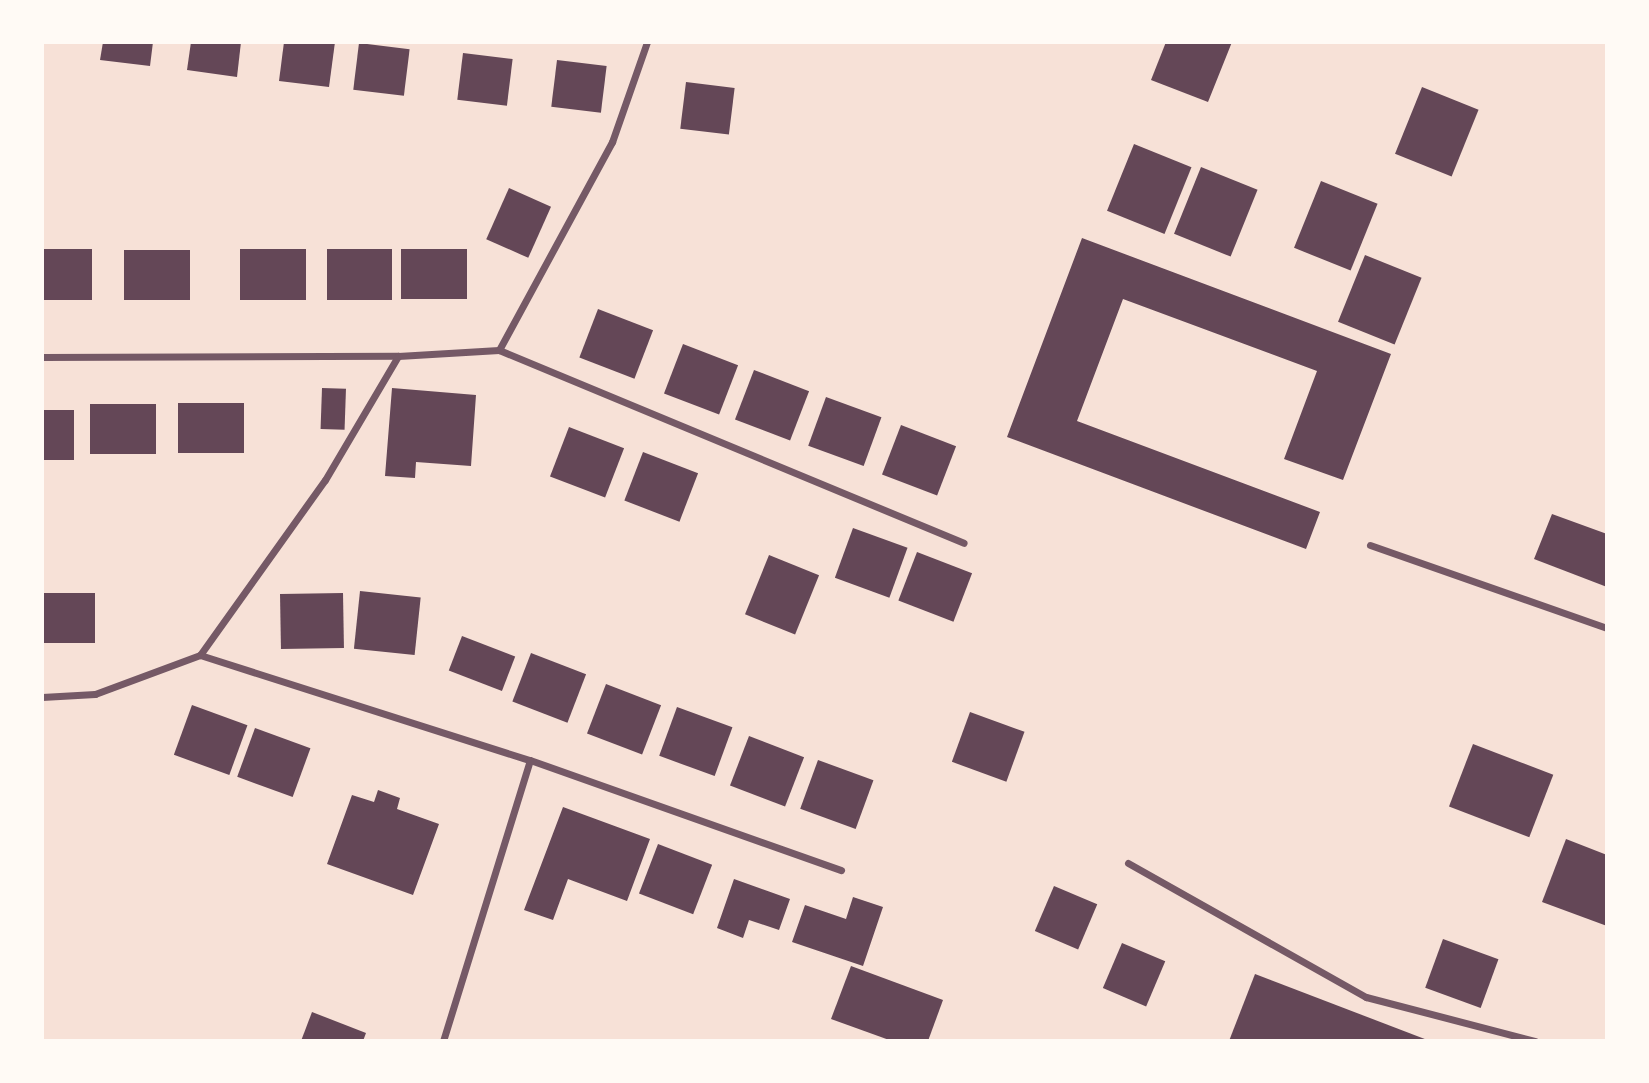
<!DOCTYPE html>
<style>
body{margin:0}
#map{position:relative;width:1649px;height:1083px;overflow:hidden;background:#f7e1d7;font-family:"Public Sans",sans-serif}
div>[style]{position:absolute}
.building>*{inset:0;background:#644757;transform-origin:0 0}
.minor>*{height:7px;margin:-3.5px;padding:0 3.5px;transform-origin:3.5px;border-radius:3.5px;background:#755966}
span{translate:-50% -50%;white-space:nowrap;text-align:center;line-height:1.15;-webkit-text-stroke:6px #fffaf5;paint-order:stroke}
.frame{position:absolute;inset:0;border:44px solid #fffaf5;pointer-events:none}
</style>
<div id="map">
<div class="building">
<i style="clip-path:polygon(103px 42px,153px 42px,150px 66px,100px 60px)"></i>
<i style="clip-path:polygon(191px 42px,241px 42px,237px 77px,187px 70px)"></i>
<i style="clip-path:polygon(284px 42px,335px 42px,329px 87px,279px 81px)"></i>
<i style="clip-path:polygon(1166px 42px,1232px 42px,1208px 102px,1151px 80px)"></i>
<i style="left:359px;top:43px;width:51px;height:47px;rotate:7deg"></i>
<i style="left:463px;top:53px;width:50px;height:47px;rotate:7deg"></i>
<i style="left:557px;top:60px;width:50px;height:47px;rotate:7deg"></i>
<i style="left:686px;top:82px;width:49px;height:47px;rotate:7deg"></i>
<i style="left:1422px;top:87px;width:61px;height:72px;rotate:22deg"></i>
<i style="left:1134px;top:144px;width:62px;height:72px;rotate:22deg"></i>
<i style="left:1201px;top:167px;width:61px;height:72px;rotate:22deg"></i>
<i style="left:1321px;top:181px;width:61px;height:72px;rotate:22deg"></i>
<i style="left:509px;top:188px;width:46px;height:56px;rotate:24deg"></i>
<i style="clip-path:polygon(1082px 238px,1391px 354px,1343px 480px,1284px 459px,1317px 371px,1123px 299px,1077px 421px,1320px 512px,1306px 549px,1007px 437px)"></i>
<i style="left:42px;top:249px;width:50px;height:51px"></i>
<i style="left:240px;top:249px;width:66px;height:51px"></i>
<i style="left:327px;top:249px;width:65px;height:51px"></i>
<i style="left:401px;top:249px;width:66px;height:50px"></i>
<i style="left:124px;top:250px;width:66px;height:50px"></i>
<i style="left:1365px;top:255px;width:61px;height:72px;rotate:22deg"></i>
<i style="left:598px;top:309px;width:59px;height:52px;rotate:21deg"></i>
<i style="left:683px;top:344px;width:59px;height:53px;rotate:21deg"></i>
<i style="left:754px;top:370px;width:59px;height:53px;rotate:21deg"></i>
<i style="left:322px;top:388px;width:24px;height:41px;rotate:2deg"></i>
<i style="clip-path:polygon(392px 388px,476px 395px,471px 466px,416px 462px,415px 478px,385px 476px)"></i>
<i style="left:826px;top:397px;width:59px;height:52px;rotate:20deg"></i>
<i style="left:178px;top:403px;width:66px;height:50px"></i>
<i style="left:90px;top:404px;width:66px;height:50px"></i>
<i style="left:42px;top:410px;width:32px;height:50px"></i>
<i style="left:901px;top:425px;width:59px;height:53px;rotate:21deg"></i>
<i style="left:569px;top:427px;width:59px;height:53px;rotate:21deg"></i>
<i style="left:643px;top:452px;width:59px;height:52px;rotate:21deg"></i>
<i style="clip-path:polygon(1552px 514px,1607px 534px,1607px 587px,1534px 559px)"></i>
<i style="left:853px;top:528px;width:58px;height:53px;rotate:20deg"></i>
<i style="left:917px;top:552px;width:59px;height:52px;rotate:21deg"></i>
<i style="left:769px;top:555px;width:54px;height:64px;rotate:22deg"></i>
<i style="left:360px;top:591px;width:61px;height:58px;rotate:6deg"></i>
<i style="left:42px;top:593px;width:53px;height:50px"></i>
<i style="left:343px;top:593px;width:55px;height:63px;rotate:89deg"></i>
<i style="left:462px;top:636px;width:57px;height:37px;rotate:21deg"></i>
<i style="left:531px;top:653px;width:59px;height:52px;rotate:21deg"></i>
<i style="left:606px;top:684px;width:59px;height:53px;rotate:21deg"></i>
<i style="left:192px;top:705px;width:59px;height:53px;rotate:20deg"></i>
<i style="left:677px;top:707px;width:59px;height:52px;rotate:20deg"></i>
<i style="left:970px;top:712px;width:58px;height:53px;rotate:20deg"></i>
<i style="left:255px;top:728px;width:59px;height:52px;rotate:20deg"></i>
<i style="left:749px;top:736px;width:59px;height:53px;rotate:21deg"></i>
<i style="left:1473px;top:744px;width:86px;height:67px;rotate:21deg"></i>
<i style="left:818px;top:760px;width:59px;height:52px;rotate:20deg"></i>
<i style="clip-path:polygon(378px 790px,400px 798px,397px 809px,439px 824px,413px 895px,327px 864px,352px 795px,374px 802px)"></i>
<i style="clip-path:polygon(563px 807px,650px 839px,627px 901px,568px 879px,553px 920px,524px 910px)"></i>
<i style="clip-path:polygon(1566px 839px,1607px 855px,1607px 926px,1542px 902px)"></i>
<i style="left:658px;top:844px;width:58px;height:53px;rotate:21deg"></i>
<i style="clip-path:polygon(734px 879px,790px 899px,779px 930px,749px 920px,743px 938px,717px 928px)"></i>
<i style="left:1054px;top:886px;width:47px;height:49px;rotate:23deg"></i>
<i style="clip-path:polygon(853px 897px,883px 907px,863px 966px,792px 942px,805px 905px,846px 919px)"></i>
<i style="left:1443px;top:939px;width:59px;height:52px;rotate:20deg"></i>
<i style="left:1122px;top:943px;width:47px;height:49px;rotate:23deg"></i>
<i style="clip-path:polygon(851px 966px,943px 1000px,928px 1041px,892px 1041px,831px 1019px)"></i>
<i style="clip-path:polygon(1255px 974px,1430px 1041px,1229px 1041px)"></i>
<i style="clip-path:polygon(312px 1012px,366px 1033px,363px 1041px,301px 1041px)"></i>
</div>
<div class="minor">
<i style="left:499px;top:350px;width:237px;rotate:-61.5deg"></i>
<i style="left:612px;top:142px;width:106px;rotate:-70.7deg"></i>
<i style="left:42px;top:357px;width:356px;rotate:-0.2deg"></i>
<i style="left:398px;top:356px;width:101px;rotate:-3.4deg"></i>
<i style="left:499px;top:350px;width:503px;rotate:22.54deg"></i>
<i style="left:1370px;top:545px;width:251px;rotate:19.3deg"></i>
<i style="left:200px;top:655px;width:215px;rotate:-54.5deg"></i>
<i style="left:325px;top:480px;width:144px;rotate:-59.5deg"></i>
<i style="left:42px;top:697px;width:53px;rotate:-3.2deg"></i>
<i style="left:95px;top:694px;width:112px;rotate:-20.4deg"></i>
<i style="left:200px;top:655px;width:346px;rotate:17.7deg"></i>
<i style="left:530px;top:760px;width:330px;rotate:19.5deg"></i>
<i style="left:1128px;top:863px;width:273px;rotate:29.4deg"></i>
<i style="left:1366px;top:997px;width:175px;rotate:14.6deg"></i>
<i style="left:443px;top:1041px;width:294px;rotate:-72.8deg"></i>
</div>
<div class="frame"></div>
</div>
